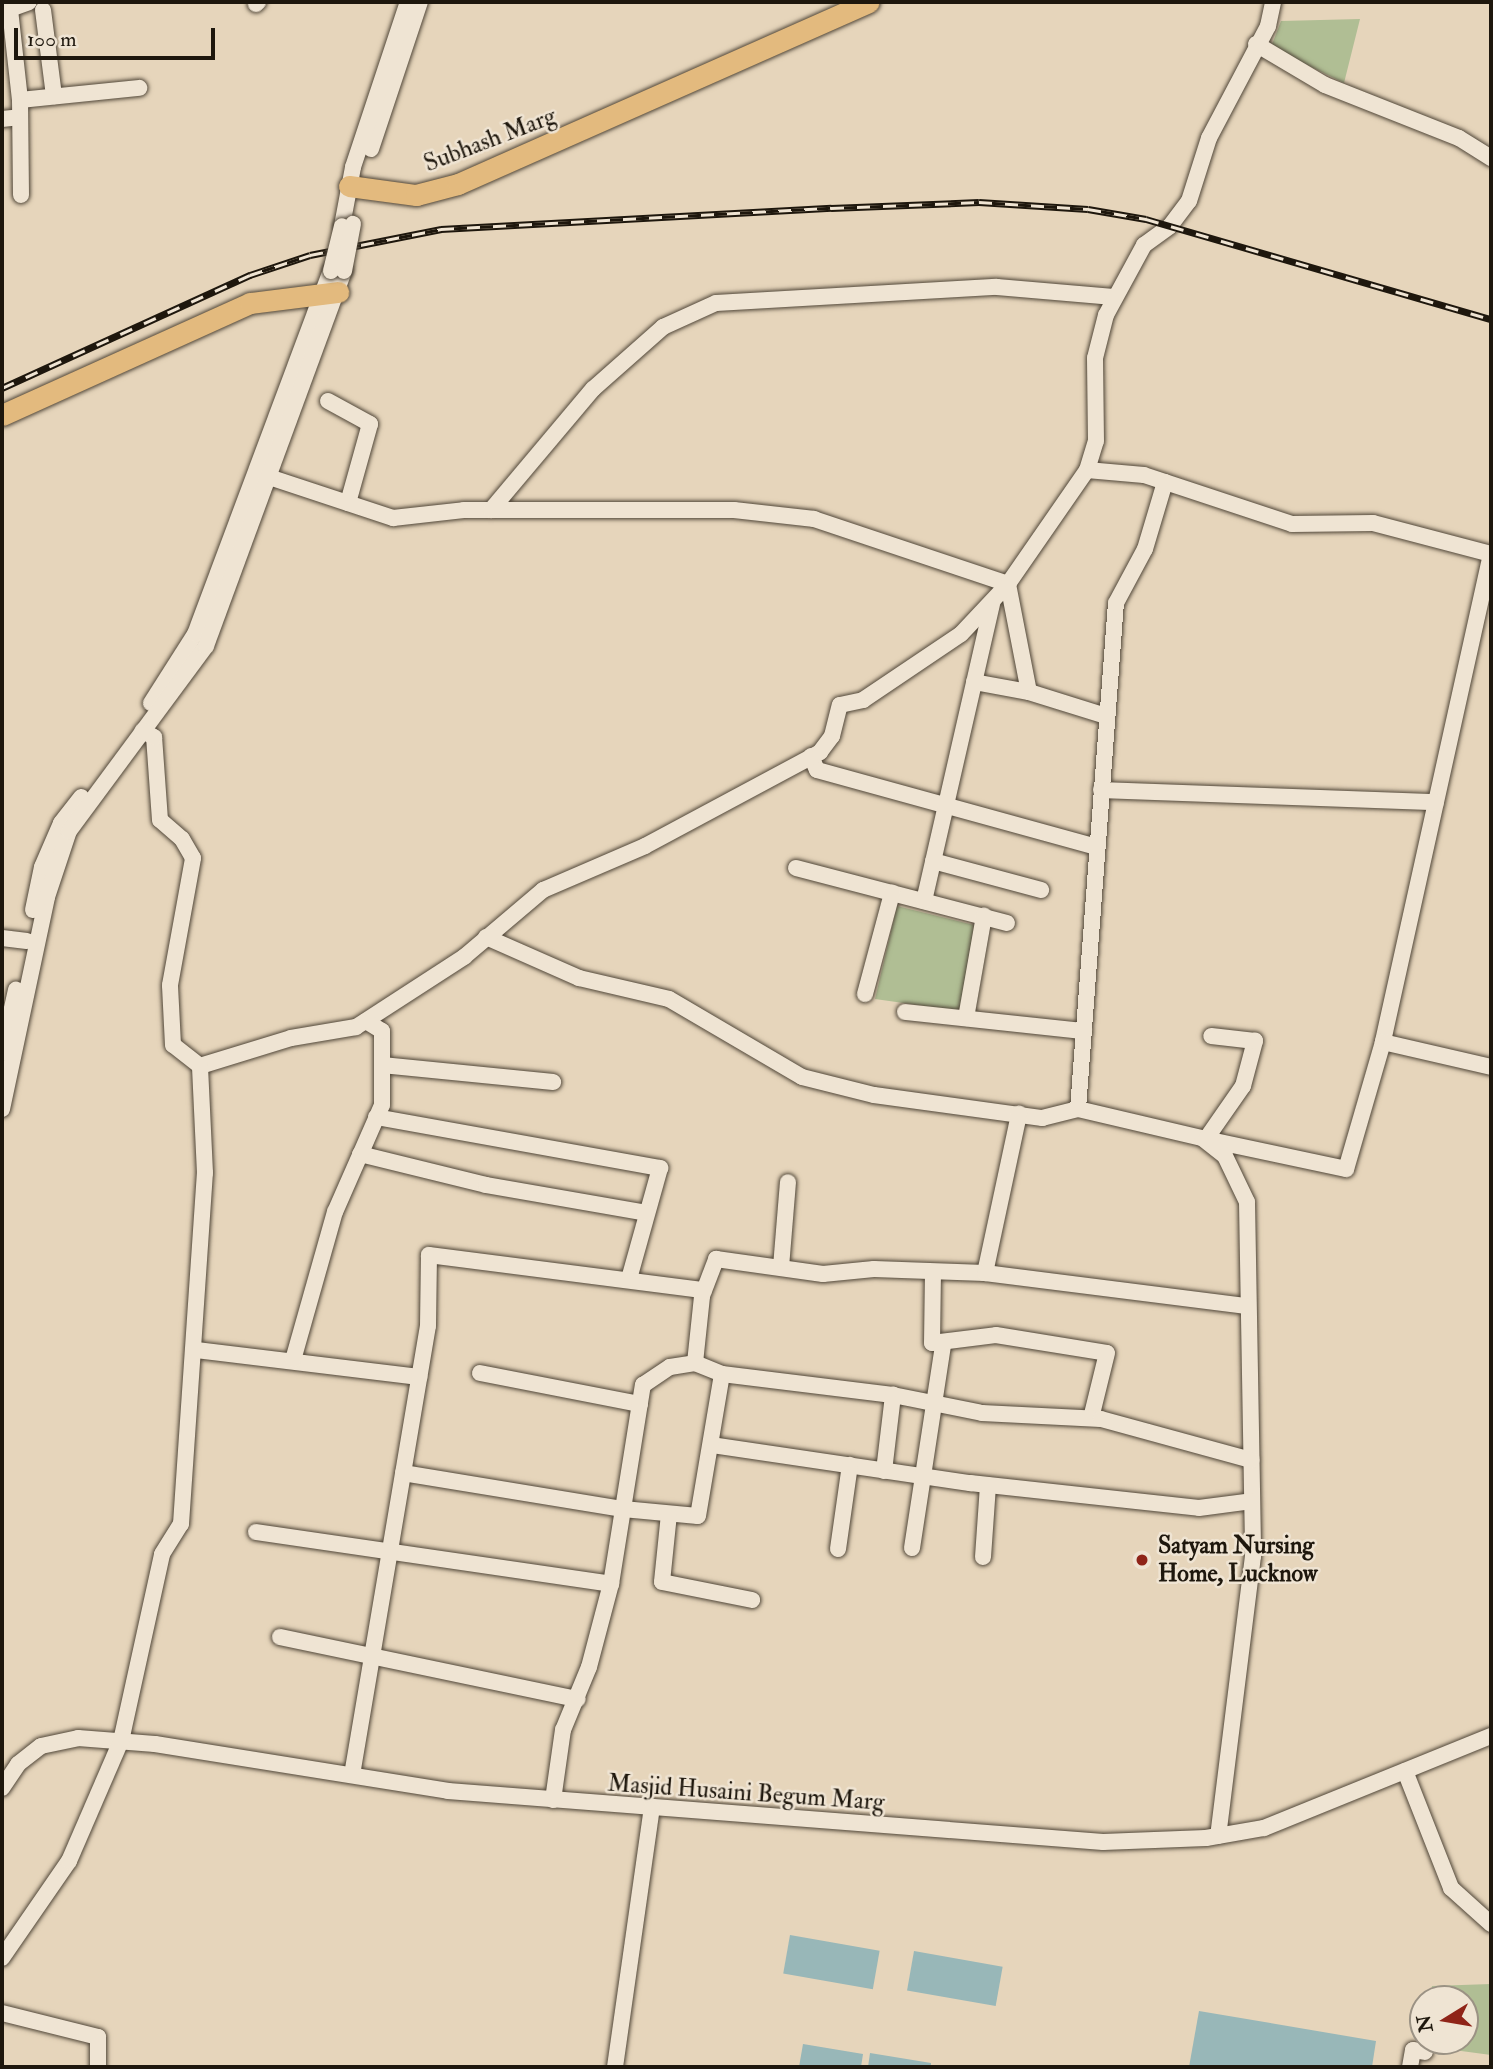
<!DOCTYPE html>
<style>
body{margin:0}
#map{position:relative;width:1493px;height:2069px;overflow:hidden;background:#e6d5bb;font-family:"IM FELL Double Pica",serif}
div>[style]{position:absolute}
.green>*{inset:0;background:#b0be94}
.water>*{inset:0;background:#98b7b8;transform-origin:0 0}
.roads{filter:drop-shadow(0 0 2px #504638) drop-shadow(0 0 2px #504638)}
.minor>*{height:16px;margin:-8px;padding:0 8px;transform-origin:8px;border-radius:8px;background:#efe4d3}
.major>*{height:21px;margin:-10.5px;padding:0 10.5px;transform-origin:10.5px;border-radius:10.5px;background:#e3ba7e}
.rail>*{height:7px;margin-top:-3.5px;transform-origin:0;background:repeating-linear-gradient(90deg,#efe4d3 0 13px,#1e170d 0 26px);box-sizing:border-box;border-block:2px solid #1e170d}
.bridges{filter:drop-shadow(0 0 2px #504638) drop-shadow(0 0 2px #504638)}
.minor-bridge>*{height:16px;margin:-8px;padding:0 8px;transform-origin:8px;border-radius:8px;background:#efe4d3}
.dots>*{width:19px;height:19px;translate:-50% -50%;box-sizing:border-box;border:4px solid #efe4d3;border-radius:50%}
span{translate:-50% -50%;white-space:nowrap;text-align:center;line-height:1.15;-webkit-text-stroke:5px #efe4d3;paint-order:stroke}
.street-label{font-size:24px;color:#1e170d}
.poi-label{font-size:24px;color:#1e170d;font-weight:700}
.left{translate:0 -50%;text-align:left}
.frame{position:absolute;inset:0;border:4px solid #1e170d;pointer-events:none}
.north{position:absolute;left:1409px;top:1985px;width:70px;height:70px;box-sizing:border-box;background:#efe4d3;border:2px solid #9b9284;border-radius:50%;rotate:259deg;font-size:19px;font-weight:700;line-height:28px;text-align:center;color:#1e170d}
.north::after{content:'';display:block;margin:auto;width:24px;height:32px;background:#8f2418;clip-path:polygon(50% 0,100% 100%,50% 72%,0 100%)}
.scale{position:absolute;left:14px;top:28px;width:201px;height:32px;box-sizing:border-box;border:4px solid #1e170d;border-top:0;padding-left:9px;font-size:21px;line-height:24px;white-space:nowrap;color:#1e170d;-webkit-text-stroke:5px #efe4d3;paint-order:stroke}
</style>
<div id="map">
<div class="green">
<i style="clip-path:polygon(1360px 19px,1344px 83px,1271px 47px,1281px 21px)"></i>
<i style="clip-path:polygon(897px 906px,974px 925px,960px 1011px,875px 999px)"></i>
<i style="clip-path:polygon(1491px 1984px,1491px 2055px,1424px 2046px,1424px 2041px,1465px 2041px,1465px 1999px,1430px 1999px,1432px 1986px)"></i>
</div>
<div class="water">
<i style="left:790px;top:1935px;width:91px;height:39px;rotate:10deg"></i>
<i style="left:914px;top:1951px;width:90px;height:40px;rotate:10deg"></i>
<i style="clip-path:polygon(1199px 2011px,1376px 2041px,1372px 2067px,1189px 2067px)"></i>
<i style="clip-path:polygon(803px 2044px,863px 2054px,861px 2067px,799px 2067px)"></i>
<i style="clip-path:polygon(870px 2053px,931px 2063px,931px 2067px,868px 2067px)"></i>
</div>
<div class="roads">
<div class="minor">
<i style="left:256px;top:4px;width:3px;rotate:-45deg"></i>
<i style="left:43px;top:10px;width:87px;rotate:82.7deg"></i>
<i style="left:1256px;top:44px;width:80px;rotate:30.7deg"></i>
<i style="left:1325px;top:85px;width:144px;rotate:21.6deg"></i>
<i style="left:1459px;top:138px;width:38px;rotate:32deg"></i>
<i style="left:20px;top:100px;width:120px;rotate:-5.8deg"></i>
<i style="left:2px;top:119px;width:18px;rotate:-6deg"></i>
<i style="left:371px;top:149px;width:155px;rotate:-71.6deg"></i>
<i style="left:21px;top:195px;width:95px;rotate:-90.6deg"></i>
<i style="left:20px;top:100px;width:92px;rotate:-96.3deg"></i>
<i style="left:10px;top:9px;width:20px;rotate:-20deg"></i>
<i style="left:342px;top:226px;width:60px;rotate:-79.4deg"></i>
<i style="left:353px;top:167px;width:174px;rotate:-71.6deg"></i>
<i style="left:328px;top:401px;width:48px;rotate:28.7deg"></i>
<i style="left:370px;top:424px;width:82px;rotate:105.6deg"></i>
<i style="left:1087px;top:470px;width:57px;rotate:5deg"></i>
<i style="left:1144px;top:475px;width:156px;rotate:18.3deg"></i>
<i style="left:1292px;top:524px;width:81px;rotate:-0.7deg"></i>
<i style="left:1373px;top:523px;width:122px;rotate:14.7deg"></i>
<i style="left:1491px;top:554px;width:500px;rotate:102.5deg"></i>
<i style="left:1383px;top:1042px;width:132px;rotate:106.2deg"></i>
<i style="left:1346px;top:1169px;width:144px;rotate:-168deg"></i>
<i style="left:269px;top:477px;width:131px;rotate:18.3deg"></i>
<i style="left:393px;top:518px;width:71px;rotate:-6.4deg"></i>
<i style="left:464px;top:510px;width:270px"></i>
<i style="left:734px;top:510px;width:81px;rotate:6.4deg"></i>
<i style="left:814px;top:519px;width:205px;rotate:18.5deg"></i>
<i style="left:491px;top:510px;width:158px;rotate:-49.9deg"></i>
<i style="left:593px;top:389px;width:94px;rotate:-41.5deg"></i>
<i style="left:663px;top:327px;width:58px;rotate:-24.4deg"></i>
<i style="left:716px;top:303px;width:281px;rotate:-3.3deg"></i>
<i style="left:997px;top:287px;width:117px;rotate:4.9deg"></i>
<i style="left:1008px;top:584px;width:110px;rotate:79deg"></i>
<i style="left:1029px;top:692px;width:81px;rotate:17.3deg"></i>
<i style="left:974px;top:682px;width:56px;rotate:10.3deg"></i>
<i style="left:151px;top:703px;width:82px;rotate:-57.5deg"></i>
<i style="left:195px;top:634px;width:388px;rotate:-69.5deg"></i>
<i style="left:811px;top:756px;width:15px;rotate:67deg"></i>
<i style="left:817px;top:770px;width:290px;rotate:15.4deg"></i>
<i style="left:1101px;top:790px;width:335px;rotate:2.1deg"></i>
<i style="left:933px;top:861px;width:112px;rotate:15deg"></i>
<i style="left:796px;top:868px;width:218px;rotate:14.6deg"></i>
<i style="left:924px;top:901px;width:306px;rotate:-77.1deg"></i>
<i style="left:33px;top:910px;width:44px;rotate:-78.2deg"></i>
<i style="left:42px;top:867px;width:48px;rotate:-66.6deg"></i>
<i style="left:61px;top:823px;width:33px;rotate:-52deg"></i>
<i style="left:486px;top:937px;width:102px;rotate:23.8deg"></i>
<i style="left:579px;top:978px;width:92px;rotate:13.1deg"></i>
<i style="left:669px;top:999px;width:154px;rotate:30.4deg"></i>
<i style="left:802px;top:1077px;width:74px;rotate:14deg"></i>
<i style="left:874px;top:1095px;width:170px;rotate:7.8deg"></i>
<i style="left:1042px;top:1118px;width:37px;rotate:-14deg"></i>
<i style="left:1078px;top:1109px;width:127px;rotate:13.2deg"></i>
<i style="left:1202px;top:1138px;width:29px;rotate:38deg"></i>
<i style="left:1225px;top:1156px;width:51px;rotate:64.4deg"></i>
<i style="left:1247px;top:1202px;width:354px;rotate:89deg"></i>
<i style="left:1253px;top:1556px;width:282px;rotate:97.1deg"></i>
<i style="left:2px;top:938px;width:25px;rotate:7deg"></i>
<i style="left:865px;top:994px;width:105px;rotate:-75deg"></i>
<i style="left:905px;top:1012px;width:180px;rotate:6.1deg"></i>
<i style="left:966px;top:1018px;width:104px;rotate:-80deg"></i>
<i style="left:1383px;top:1042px;width:111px;rotate:13deg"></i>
<i style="left:2px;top:1053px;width:65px;rotate:-77.5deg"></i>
<i style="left:382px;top:1065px;width:172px;rotate:5.7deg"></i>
<i style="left:200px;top:1066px;width:95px;rotate:-17.1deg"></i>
<i style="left:291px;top:1038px;width:66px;rotate:-9.6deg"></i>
<i style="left:356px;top:1027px;width:129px;rotate:-32.9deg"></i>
<i style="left:464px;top:957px;width:104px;rotate:-40.3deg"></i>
<i style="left:543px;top:890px;width:111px;rotate:-23.3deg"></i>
<i style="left:645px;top:846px;width:199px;rotate:-28.2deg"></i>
<i style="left:820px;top:752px;width:20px;rotate:-53deg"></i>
<i style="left:832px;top:736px;width:32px;rotate:-76deg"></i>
<i style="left:840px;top:705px;width:24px;rotate:-12deg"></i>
<i style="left:863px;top:700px;width:118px;rotate:-34deg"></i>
<i style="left:961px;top:634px;width:69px;rotate:-46.8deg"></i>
<i style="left:1008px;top:584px;width:139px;rotate:-55.3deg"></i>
<i style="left:1087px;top:470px;width:30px;rotate:-73deg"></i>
<i style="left:1096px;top:441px;width:83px;rotate:-90.7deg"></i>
<i style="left:1095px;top:358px;width:44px;rotate:-75.7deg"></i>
<i style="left:1106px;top:315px;width:80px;rotate:-61.5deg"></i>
<i style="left:1144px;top:245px;width:32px;rotate:-36deg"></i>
<i style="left:1170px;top:226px;width:31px;rotate:-53deg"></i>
<i style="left:1189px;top:201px;width:66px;rotate:-72.4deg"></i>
<i style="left:1209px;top:138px;width:127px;rotate:-62.2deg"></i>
<i style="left:1268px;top:26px;width:25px;rotate:-78deg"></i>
<i style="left:2px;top:1109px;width:217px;rotate:-78deg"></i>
<i style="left:47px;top:897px;width:70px;rotate:-71.6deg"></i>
<i style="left:69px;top:831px;width:230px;rotate:-53.5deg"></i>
<i style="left:206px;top:646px;width:400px;rotate:-69.8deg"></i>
<i style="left:1078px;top:1109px;width:507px;rotate:-85.71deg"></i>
<i style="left:1116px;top:603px;width:61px;rotate:-61.8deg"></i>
<i style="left:1145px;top:549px;width:70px;rotate:-73.4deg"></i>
<i style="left:376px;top:1117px;width:289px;rotate:10.2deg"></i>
<i style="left:660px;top:1168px;width:115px;rotate:105.6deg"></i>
<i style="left:1206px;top:1139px;width:65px;rotate:-55.1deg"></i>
<i style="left:1243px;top:1086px;width:47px;rotate:-75.1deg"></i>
<i style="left:1255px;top:1041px;width:44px;rotate:-173.5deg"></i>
<i style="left:360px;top:1154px;width:130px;rotate:13.8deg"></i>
<i style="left:486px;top:1185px;width:162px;rotate:9.9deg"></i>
<i style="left:781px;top:1267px;width:85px;rotate:-85.3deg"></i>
<i style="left:933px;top:1272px;width:71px;rotate:90.8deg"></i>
<i style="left:932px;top:1343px;width:64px;rotate:-7.1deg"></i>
<i style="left:996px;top:1335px;width:112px;rotate:9.2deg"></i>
<i style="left:1107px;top:1353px;width:67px;rotate:103.8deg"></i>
<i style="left:985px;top:1273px;width:163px;rotate:-77.9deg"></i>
<i style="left:196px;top:1350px;width:225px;rotate:6.9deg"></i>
<i style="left:293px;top:1360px;width:154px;rotate:-74.2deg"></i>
<i style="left:335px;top:1212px;width:117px;rotate:-66.3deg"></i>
<i style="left:382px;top:1105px;width:74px;rotate:-90deg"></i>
<i style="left:382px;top:1031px;width:19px;rotate:-148deg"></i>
<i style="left:695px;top:1363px;width:29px;rotate:22deg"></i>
<i style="left:722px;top:1374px;width:172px;rotate:7deg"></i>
<i style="left:893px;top:1395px;width:91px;rotate:11.4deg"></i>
<i style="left:982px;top:1413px;width:119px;rotate:2.9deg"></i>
<i style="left:1101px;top:1419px;width:156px;rotate:15.3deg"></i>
<i style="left:480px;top:1373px;width:163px;rotate:11deg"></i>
<i style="left:712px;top:1445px;width:261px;rotate:8.4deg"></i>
<i style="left:970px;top:1483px;width:230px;rotate:6.2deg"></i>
<i style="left:1199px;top:1508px;width:53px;rotate:-7.5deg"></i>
<i style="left:884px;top:1471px;width:77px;rotate:-83.2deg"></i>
<i style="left:403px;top:1473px;width:223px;rotate:9.3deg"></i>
<i style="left:623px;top:1509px;width:75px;rotate:5.3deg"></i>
<i style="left:698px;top:1516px;width:144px;rotate:-80.4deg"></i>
<i style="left:669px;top:1514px;width:68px;rotate:95.9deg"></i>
<i style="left:662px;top:1582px;width:92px;rotate:11.3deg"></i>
<i style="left:256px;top:1532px;width:359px;rotate:8.3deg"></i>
<i style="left:912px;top:1548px;width:205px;rotate:-81.3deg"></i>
<i style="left:838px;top:1549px;width:85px;rotate:-81.9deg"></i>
<i style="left:983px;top:1557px;width:72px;rotate:-86deg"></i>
<i style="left:280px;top:1637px;width:304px;rotate:11.8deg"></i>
<i style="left:1405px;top:1771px;width:126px;rotate:68.5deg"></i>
<i style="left:1451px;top:1888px;width:54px;rotate:42deg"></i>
<i style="left:352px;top:1775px;width:455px;rotate:-80.4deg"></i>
<i style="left:428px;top:1326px;width:71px;rotate:-89.2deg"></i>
<i style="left:429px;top:1255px;width:277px;rotate:7.3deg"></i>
<i style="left:2px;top:1788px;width:29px;rotate:-56deg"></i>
<i style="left:18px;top:1764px;width:29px;rotate:-38deg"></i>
<i style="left:41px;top:1746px;width:38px;rotate:-12deg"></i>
<i style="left:78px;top:1738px;width:77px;rotate:4.5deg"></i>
<i style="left:155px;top:1744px;width:297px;rotate:9.1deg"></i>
<i style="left:448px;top:1791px;width:657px;rotate:4.45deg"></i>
<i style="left:1103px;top:1842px;width:103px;rotate:-2.2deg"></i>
<i style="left:1206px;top:1838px;width:59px;rotate:-9.8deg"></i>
<i style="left:1264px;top:1828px;width:245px;rotate:-22.1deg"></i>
<i style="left:553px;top:1800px;width:71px;rotate:-81.9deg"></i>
<i style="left:563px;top:1730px;width:68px;rotate:-67.6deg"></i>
<i style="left:589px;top:1667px;width:86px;rotate:-75.2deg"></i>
<i style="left:611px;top:1584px;width:202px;rotate:-80.9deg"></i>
<i style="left:643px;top:1385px;width:32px;rotate:-34deg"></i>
<i style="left:670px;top:1367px;width:25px;rotate:-9deg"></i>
<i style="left:695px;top:1363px;width:67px;rotate:-84deg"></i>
<i style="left:702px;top:1296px;width:40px;rotate:-69deg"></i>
<i style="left:716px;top:1259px;width:108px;rotate:8deg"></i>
<i style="left:823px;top:1274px;width:51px;rotate:-5.6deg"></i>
<i style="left:874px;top:1269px;width:111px;rotate:2.1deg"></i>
<i style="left:985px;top:1273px;width:264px;rotate:7.2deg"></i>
<i style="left:2px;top:1958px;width:118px;rotate:-55.4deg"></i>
<i style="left:69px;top:1861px;width:131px;rotate:-66.6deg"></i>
<i style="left:121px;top:1741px;width:191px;rotate:-77.6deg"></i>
<i style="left:162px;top:1554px;width:36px;rotate:-58deg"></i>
<i style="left:181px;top:1524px;width:352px;rotate:-86.1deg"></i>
<i style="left:205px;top:1173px;width:107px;rotate:-92.7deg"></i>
<i style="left:200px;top:1066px;width:34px;rotate:-142deg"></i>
<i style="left:173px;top:1045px;width:60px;rotate:-92.9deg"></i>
<i style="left:170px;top:985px;width:129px;rotate:-79.7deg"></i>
<i style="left:193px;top:858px;width:22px;rotate:-120deg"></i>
<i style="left:182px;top:839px;width:29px;rotate:-139deg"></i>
<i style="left:160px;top:820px;width:83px;rotate:-94.1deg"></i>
<i style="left:154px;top:737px;width:13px;rotate:-151deg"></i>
<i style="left:2px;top:2013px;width:99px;rotate:14deg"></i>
<i style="left:98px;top:2037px;width:30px;rotate:90deg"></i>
<i style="left:615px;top:2067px;width:262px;rotate:-81.9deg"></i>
<i style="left:1410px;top:2067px;width:17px;rotate:-80deg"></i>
<i style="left:1413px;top:2050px;width:12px;rotate:9deg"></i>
</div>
<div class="major">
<i style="left:349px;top:186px;width:68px;rotate:7.7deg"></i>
<i style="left:416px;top:195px;width:43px;rotate:-14.7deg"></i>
<i style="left:458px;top:184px;width:449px;rotate:-23.9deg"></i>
<i style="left:2px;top:415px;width:272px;rotate:-24.3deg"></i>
<i style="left:250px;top:303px;width:89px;rotate:-7.1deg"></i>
</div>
</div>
<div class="rail">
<i style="left:2px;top:388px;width:273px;rotate:-24.5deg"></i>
<i style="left:250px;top:275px;width:63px;rotate:-18.4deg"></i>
<i style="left:310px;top:255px;width:134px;rotate:-11.2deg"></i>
<i style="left:441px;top:229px;width:391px;rotate:-3.1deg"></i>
<i style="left:831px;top:208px;width:148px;rotate:-2.3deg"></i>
<i style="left:979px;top:202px;width:109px;rotate:3.7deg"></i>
<i style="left:1088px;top:209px;width:59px;rotate:9.8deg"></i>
<i style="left:1146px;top:219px;width:359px;rotate:16.2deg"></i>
</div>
<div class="bridges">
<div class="minor-bridge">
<i style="left:331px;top:271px;width:46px;rotate:-76.3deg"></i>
<i style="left:344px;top:271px;width:48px;rotate:-79.2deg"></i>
</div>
</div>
<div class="dots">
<i style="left:1142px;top:1560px;background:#8f2418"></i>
</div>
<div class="street-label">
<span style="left:490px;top:140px;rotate:-21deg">Subhash Marg</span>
<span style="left:746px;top:1793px;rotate:4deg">Masjid Husaini Begum Marg</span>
</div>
<div class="poi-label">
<span class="left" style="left:1158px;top:1560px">Satyam Nursing<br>Home, Lucknow</span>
</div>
<div class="frame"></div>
<div class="north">N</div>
<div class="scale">100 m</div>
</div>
